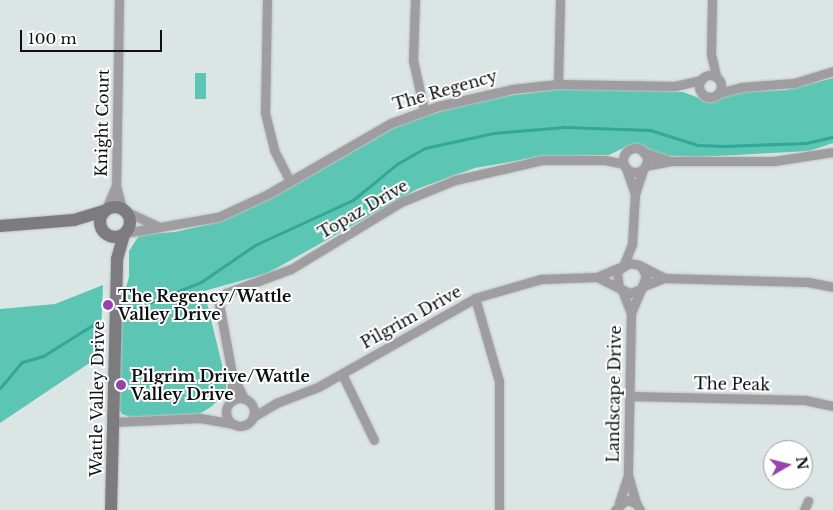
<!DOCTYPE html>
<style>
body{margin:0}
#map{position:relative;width:833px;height:510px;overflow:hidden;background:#dbe5e3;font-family:"Libre Baskerville",serif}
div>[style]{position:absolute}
.green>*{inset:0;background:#5dc5b3;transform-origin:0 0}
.stream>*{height:3px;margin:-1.5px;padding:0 1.5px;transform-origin:1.5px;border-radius:1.5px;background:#32a896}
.roads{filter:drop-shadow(0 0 1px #bac3c1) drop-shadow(0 0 1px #bac3c1)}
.street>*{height:9px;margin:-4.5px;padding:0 4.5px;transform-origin:4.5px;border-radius:4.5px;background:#9f9da0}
.street>.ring{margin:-4.5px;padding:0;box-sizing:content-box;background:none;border:9px solid #9f9da0;border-radius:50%}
.secondary>*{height:12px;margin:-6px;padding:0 6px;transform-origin:6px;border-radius:6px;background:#7e7b7f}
.secondary>.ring{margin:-6px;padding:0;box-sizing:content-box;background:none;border:12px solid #7e7b7f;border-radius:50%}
.dots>*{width:14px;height:14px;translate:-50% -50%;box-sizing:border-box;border:2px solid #fff;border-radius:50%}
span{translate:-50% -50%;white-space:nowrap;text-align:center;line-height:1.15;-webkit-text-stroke:4px #fff;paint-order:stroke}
.street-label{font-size:16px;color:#0d100f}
.poi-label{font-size:16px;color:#0d100f;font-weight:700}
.left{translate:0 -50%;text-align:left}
.north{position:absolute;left:763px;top:440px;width:50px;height:50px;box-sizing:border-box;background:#fff;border:1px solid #9e9f9f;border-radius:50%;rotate:82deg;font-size:14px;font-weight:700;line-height:20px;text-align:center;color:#0d100f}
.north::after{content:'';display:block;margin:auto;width:18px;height:22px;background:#9742af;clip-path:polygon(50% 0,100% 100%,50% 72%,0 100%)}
.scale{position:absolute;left:20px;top:30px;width:142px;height:22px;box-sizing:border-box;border:2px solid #0d100f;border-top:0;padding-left:6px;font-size:15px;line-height:18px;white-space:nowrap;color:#0d100f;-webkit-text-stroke:4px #fff;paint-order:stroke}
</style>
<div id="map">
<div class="green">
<i style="left:195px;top:73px;width:11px;height:26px"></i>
<i style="clip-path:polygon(833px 78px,833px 143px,809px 151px,698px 157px,664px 156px,632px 144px,609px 155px,538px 157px,475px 168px,417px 189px,268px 273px,204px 291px,226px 381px,226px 393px,211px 407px,199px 414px,130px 417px,122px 414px,116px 404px,119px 311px,129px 277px,129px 251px,140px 234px,175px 232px,218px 222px,270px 199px,401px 124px,476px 100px,560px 89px,640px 89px,683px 92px,710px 102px,736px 92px,785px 90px)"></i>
<i style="clip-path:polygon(103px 285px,100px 356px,0 423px,0 309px,55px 304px)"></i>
</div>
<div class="stream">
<i style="left:131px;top:310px;width:75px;rotate:-21.8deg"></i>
<i style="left:201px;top:282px;width:65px;rotate:-34.4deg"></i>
<i style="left:255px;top:245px;width:108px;rotate:-24.7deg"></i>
<i style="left:353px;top:200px;width:57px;rotate:-39.3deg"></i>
<i style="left:397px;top:164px;width:32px;rotate:-30deg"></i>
<i style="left:425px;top:148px;width:70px;rotate:-12.4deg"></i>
<i style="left:493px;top:133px;width:72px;rotate:-4.8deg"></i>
<i style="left:565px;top:127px;width:85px;rotate:2deg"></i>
<i style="left:650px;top:130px;width:50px;rotate:17.4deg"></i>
<i style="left:698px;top:145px;width:26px;rotate:2deg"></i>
<i style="left:724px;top:146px;width:82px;rotate:-2.1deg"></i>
<i style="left:806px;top:143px;width:28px;rotate:-13deg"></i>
<i style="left:0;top:388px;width:34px;rotate:-50deg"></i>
<i style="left:22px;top:362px;width:22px;rotate:-16deg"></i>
<i style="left:43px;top:356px;width:66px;rotate:-32deg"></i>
</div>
<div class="roads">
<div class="street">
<i style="left:119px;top:0;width:186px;rotate:90.9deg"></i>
<i style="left:116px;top:186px;width:24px;rotate:75deg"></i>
<i style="left:267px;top:0;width:113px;rotate:91deg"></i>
<i style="left:265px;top:113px;width:38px;rotate:76deg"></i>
<i style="left:274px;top:150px;width:34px;rotate:63deg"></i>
<i style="left:415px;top:0;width:60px;rotate:91.9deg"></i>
<i style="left:413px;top:60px;width:51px;rotate:77.6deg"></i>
<i style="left:712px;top:0;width:54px;rotate:91.1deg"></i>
<i style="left:711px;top:54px;width:23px;rotate:77deg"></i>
<i class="ring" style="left:699px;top:75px;width:13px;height:13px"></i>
<i style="left:558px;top:84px;width:84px;rotate:-88.6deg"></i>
<i style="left:719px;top:93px;width:23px;rotate:-15deg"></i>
<i style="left:741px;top:87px;width:53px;rotate:-4.3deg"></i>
<i style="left:794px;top:83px;width:41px;rotate:-17.1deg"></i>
<i class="ring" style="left:623px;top:148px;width:15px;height:15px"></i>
<i style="left:643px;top:152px;width:28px;rotate:19deg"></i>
<i style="left:645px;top:166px;width:25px;rotate:-11deg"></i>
<i style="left:670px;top:161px;width:104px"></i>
<i style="left:774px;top:161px;width:60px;rotate:-8.7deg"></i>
<i style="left:626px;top:168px;width:28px;rotate:71deg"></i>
<i style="left:106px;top:209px;width:25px;rotate:-67deg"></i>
<i style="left:125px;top:211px;width:38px;rotate:25deg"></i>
<i style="left:125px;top:233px;width:94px;rotate:-9.8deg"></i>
<i style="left:218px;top:217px;width:55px;rotate:-24.7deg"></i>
<i style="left:268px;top:194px;width:142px;rotate:-30deg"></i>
<i style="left:391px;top:123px;width:50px;rotate:-19.9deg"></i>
<i style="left:438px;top:106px;width:76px;rotate:-12.9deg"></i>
<i style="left:512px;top:89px;width:46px;rotate:-6.2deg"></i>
<i style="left:558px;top:84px;width:117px;rotate:1deg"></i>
<i style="left:675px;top:86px;width:27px;rotate:-13deg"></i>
<i style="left:624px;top:264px;width:22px;rotate:-68deg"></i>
<i style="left:632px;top:244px;width:50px;rotate:-86.6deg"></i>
<i style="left:635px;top:194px;width:26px;rotate:-72deg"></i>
<i style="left:642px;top:268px;width:9px;rotate:63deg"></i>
<i style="left:646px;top:276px;width:14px;rotate:111deg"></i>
<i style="left:641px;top:289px;width:12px;rotate:160deg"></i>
<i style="left:630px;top:293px;width:12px;rotate:-156deg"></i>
<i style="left:619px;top:288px;width:17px;rotate:-97deg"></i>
<i style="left:617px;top:271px;width:14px;rotate:-34deg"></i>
<i style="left:629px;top:263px;width:10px;rotate:11deg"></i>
<i style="left:639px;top:265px;width:28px;rotate:27deg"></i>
<i style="left:597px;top:277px;width:25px;rotate:27deg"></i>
<i style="left:644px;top:286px;width:22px;rotate:-22deg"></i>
<i style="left:664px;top:278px;width:144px;rotate:1.6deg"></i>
<i style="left:808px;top:282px;width:25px;rotate:11deg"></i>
<i style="left:622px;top:290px;width:25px;rotate:69deg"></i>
<i style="left:631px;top:313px;width:162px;rotate:91.1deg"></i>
<i style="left:628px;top:475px;width:29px;rotate:74deg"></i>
<i style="left:475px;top:298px;width:86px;rotate:73.9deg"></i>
<i style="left:499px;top:381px;width:129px;rotate:90deg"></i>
<i style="left:631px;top:313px;width:26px;rotate:-67deg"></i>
<i style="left:342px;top:374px;width:73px;rotate:64.1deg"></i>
<i style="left:233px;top:376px;width:25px;rotate:64deg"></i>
<i style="left:629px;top:396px;width:176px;rotate:1.3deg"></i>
<i style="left:805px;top:400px;width:29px;rotate:12deg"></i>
<i class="ring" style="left:226px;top:398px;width:19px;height:19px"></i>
<i style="left:232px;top:401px;width:27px;rotate:-90deg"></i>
<i style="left:232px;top:374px;width:71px;rotate:-100.5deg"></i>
<i style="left:219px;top:304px;width:13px;rotate:-58deg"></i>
<i style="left:226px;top:293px;width:69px;rotate:-20.3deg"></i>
<i style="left:291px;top:269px;width:129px;rotate:-31.3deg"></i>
<i style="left:401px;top:202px;width:58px;rotate:-22.2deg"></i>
<i style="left:455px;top:180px;width:89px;rotate:-12.9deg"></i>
<i style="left:542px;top:160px;width:63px"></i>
<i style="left:605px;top:160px;width:19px;rotate:12deg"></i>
<i style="left:253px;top:417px;width:27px;rotate:-31deg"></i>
<i style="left:276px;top:403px;width:45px;rotate:-20.9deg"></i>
<i style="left:318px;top:387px;width:180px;rotate:-29.5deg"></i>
<i style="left:475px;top:298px;width:69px;rotate:-16.1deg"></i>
<i style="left:541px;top:279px;width:56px;rotate:-2deg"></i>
<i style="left:597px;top:277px;width:25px;rotate:-23deg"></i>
<i style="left:113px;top:422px;width:87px;rotate:-2.6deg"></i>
<i style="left:200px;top:418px;width:34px;rotate:10deg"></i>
<i style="left:619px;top:503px;width:26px;rotate:-72deg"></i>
<i style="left:615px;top:510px;width:15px;rotate:-42deg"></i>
<i style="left:626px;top:500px;width:10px;rotate:17deg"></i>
<i style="left:636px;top:503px;width:8px;rotate:60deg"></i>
<i style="left:804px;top:510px;width:10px;rotate:-66deg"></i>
</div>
<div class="secondary">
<i class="ring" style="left:100px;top:207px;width:18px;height:18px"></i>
<i style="left:0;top:226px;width:74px;rotate:-4.6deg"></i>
<i style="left:74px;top:220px;width:31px;rotate:-17deg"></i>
<i style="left:111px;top:510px;width:251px;rotate:-88.6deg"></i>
<i style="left:117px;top:259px;width:26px;rotate:-74deg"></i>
</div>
</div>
<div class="dots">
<i style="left:108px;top:305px;background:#9742af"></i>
<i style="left:121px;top:385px;background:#9742af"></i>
</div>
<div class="street-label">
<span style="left:445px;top:90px;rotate:-16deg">The Regency</span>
<span style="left:102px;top:123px;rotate:-89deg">Knight Court</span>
<span style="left:363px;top:209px;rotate:-30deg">Topaz Drive</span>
<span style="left:411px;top:317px;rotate:-29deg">Pilgrim Drive</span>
<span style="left:732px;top:384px;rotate:1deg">The Peak</span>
<span style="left:614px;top:394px;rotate:-89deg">Landscape Drive</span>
<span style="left:97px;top:399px;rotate:-89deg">Wattle Valley Drive</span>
</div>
<div class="poi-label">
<span class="left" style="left:118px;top:305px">The Regency/Wattle<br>Valley Drive</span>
<span class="left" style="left:131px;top:385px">Pilgrim Drive/Wattle<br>Valley Drive</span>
</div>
<div class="north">N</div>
<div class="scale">100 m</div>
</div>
